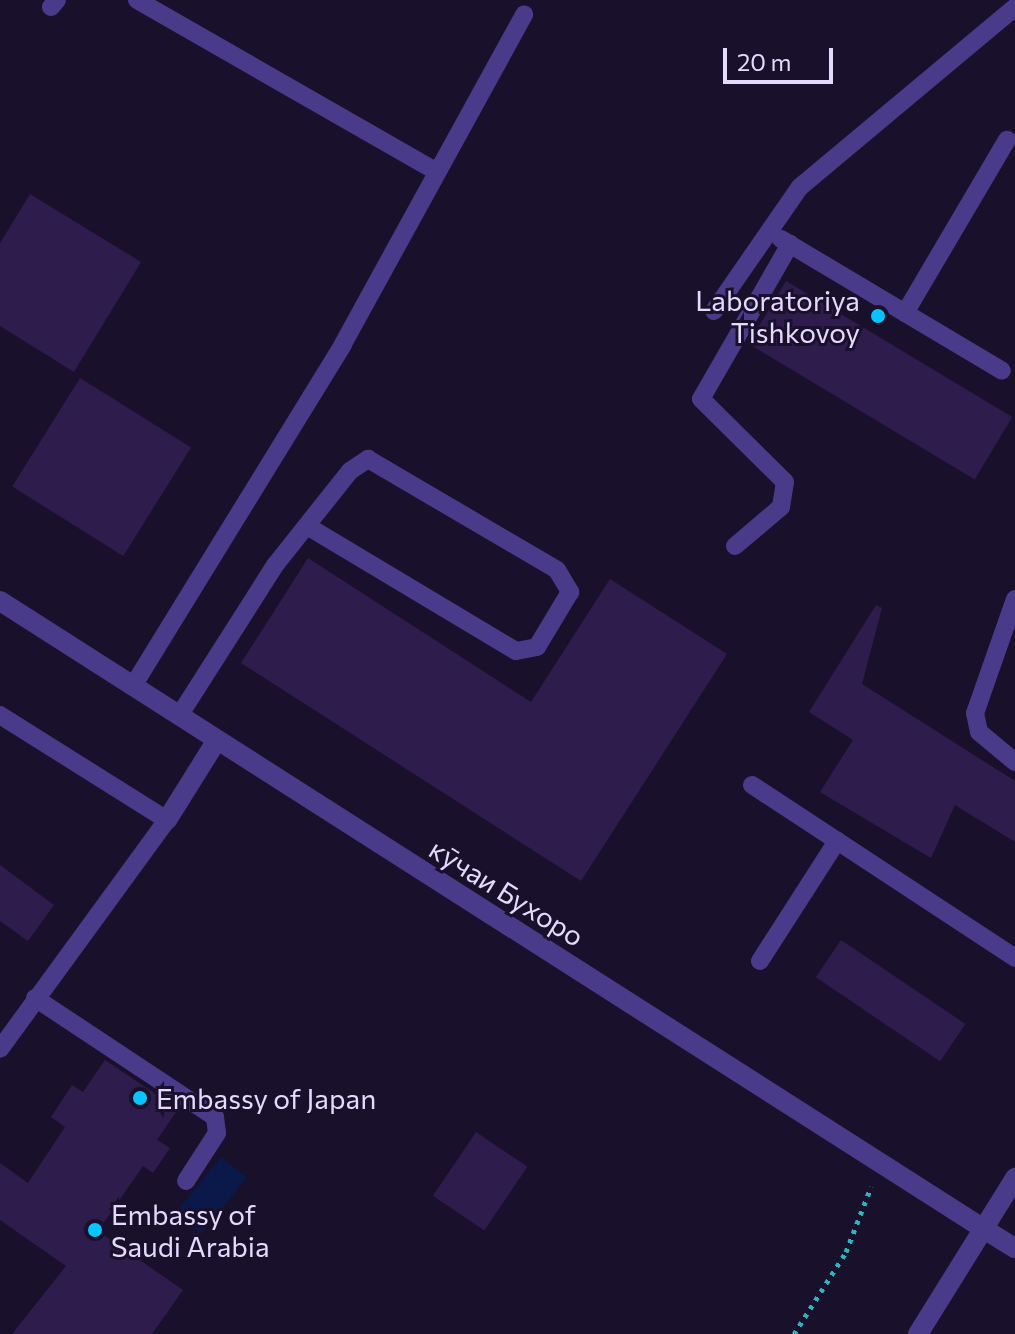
<!DOCTYPE html>
<meta charset="utf-8">
<style>
body{margin:0}
#map{position:relative;width:1015px;height:1334px;overflow:hidden;background:#19112b;font-family:Commissioner,sans-serif}
div>[style]{position:absolute}
.water>*{inset:0;background:#0a194a;transform-origin:0 0}
.building>*{inset:0;background:#2d1c4c;transform-origin:0 0}
.path>*{height:5px;margin-top:-2.5px;transform-origin:0;background:repeating-linear-gradient(90deg,#2fb3bf 0 4px,transparent 0 10px)}
.service>*{height:18px;margin:-9px;padding:0 9px;transform-origin:9px;border-radius:9px;background:#493b8a}
.minor>*{height:20px;margin:-10px;padding:0 10px;transform-origin:10px;border-radius:10px;background:#493b8a}
.tertiary>*{height:20px;margin:-10px;padding:0 10px;transform-origin:10px;border-radius:10px;background:#493b8a}
.dots>*{width:22px;height:22px;translate:-50% -50%;box-sizing:border-box;border:4px solid #19112b;border-radius:50%}
span{translate:-50% -50%;white-space:nowrap;text-align:center;line-height:1.15;-webkit-text-stroke:6px #19112b;paint-order:stroke}
.poi-label{font-size:28px;color:#e4daff}
.right{translate:-100% -50%;text-align:right}
.left{translate:0 -50%;text-align:left}
.street-label{font-size:28px;color:#e4daff}
.scale{position:absolute;left:723px;top:48px;width:110px;height:36px;box-sizing:border-box;border:4px solid #e4daff;border-top:0;padding-left:10px;font-size:24px;line-height:28px;white-space:nowrap;color:#e4daff;-webkit-text-stroke:6px #19112b;paint-order:stroke}
</style>
<div id="map">
<div class="water">
<i style="left:221px;top:1157px;width:33px;height:72px;rotate:39deg"></i>
</div>
<div class="building">
<i style="clip-path:polygon(30px 194px,141px 262px,74px 372px,0 326px,0 243px)"></i>
<i style="left:786px;top:281px;width:264px;height:73px;rotate:31deg"></i>
<i style="left:80px;top:378px;width:131px;height:128px;rotate:32deg"></i>
<i style="clip-path:polygon(308px 558px,531px 702px,610px 579px,727px 654px,581px 881px,241px 663px)"></i>
<i style="clip-path:polygon(876px 605px,882px 608px,862px 684px,1015px 781px,1015px 842px,955px 805px,931px 858px,820px 792px,853px 740px,809px 712px)"></i>
<i style="clip-path:polygon(0 865px,54px 905px,28px 941px,0 921px)"></i>
<i style="left:841px;top:940px;width:150px;height:45px;rotate:34deg"></i>
<i style="clip-path:polygon(105px 1060px,178px 1109px,157px 1140px,170px 1148px,153px 1173px,143px 1166px,98px 1231px,183px 1290px,152px 1334px,12px 1334px,66px 1266px,0 1220px,0 1163px,28px 1183px,65px 1127px,51px 1117px,72px 1085px,83px 1092px)"></i>
<i style="left:476px;top:1132px;width:62px;height:77px;rotate:34deg"></i>
</div>
<div class="path">
<i style="left:794px;top:1334px;width:97px;rotate:-57.6deg"></i>
<i style="left:846px;top:1252px;width:70px;rotate:-69deg"></i>
</div>
<div class="service">
<i style="left:137px;top:0;width:344px;rotate:29.8deg"></i>
<i style="left:51px;top:7px;width:9px;rotate:-49deg"></i>
<i style="left:781px;top:239px;width:257px;rotate:30.8deg"></i>
<i style="left:714px;top:311px;width:151px;rotate:-55.3deg"></i>
<i style="left:800px;top:187px;width:280px;rotate:-39.9deg"></i>
<i style="left:905px;top:313px;width:201px;rotate:-59.5deg"></i>
<i style="left:735px;top:546px;width:60px;rotate:-40.3deg"></i>
<i style="left:781px;top:507px;width:25px;rotate:-81deg"></i>
<i style="left:785px;top:482px;width:118px;rotate:-135.3deg"></i>
<i style="left:701px;top:399px;width:179px;rotate:-60.1deg"></i>
<i style="left:1015px;top:599px;width:121px;rotate:109.3deg"></i>
<i style="left:975px;top:713px;width:19px;rotate:78deg"></i>
<i style="left:979px;top:732px;width:47px;rotate:39.8deg"></i>
<i style="left:133px;top:686px;width:401px;rotate:-58.4deg"></i>
<i style="left:343px;top:344px;width:376px;rotate:-61.2deg"></i>
<i style="left:0;top:715px;width:197px;rotate:32.2deg"></i>
<i style="left:167px;top:820px;width:283px;rotate:126.1deg"></i>
<i style="left:179px;top:716px;width:180px;rotate:-57.5deg"></i>
<i style="left:276px;top:564px;width:119px;rotate:-51.5deg"></i>
<i style="left:350px;top:471px;width:22px;rotate:-34deg"></i>
<i style="left:368px;top:459px;width:219px;rotate:30.4deg"></i>
<i style="left:557px;top:570px;width:26px;rotate:59deg"></i>
<i style="left:570px;top:592px;width:64px;rotate:121deg"></i>
<i style="left:537px;top:647px;width:21px;rotate:169deg"></i>
<i style="left:516px;top:651px;width:241px;rotate:-149.1deg"></i>
<i style="left:752px;top:785px;width:315px;rotate:33.3deg"></i>
<i style="left:760px;top:961px;width:143px;rotate:-57.3deg"></i>
<i style="left:35px;top:998px;width:216px;rotate:33.5deg"></i>
<i style="left:215px;top:1117px;width:16px;rotate:83deg"></i>
<i style="left:217px;top:1133px;width:57px;rotate:122.9deg"></i>
</div>
<div class="minor">
<i style="left:0;top:601px;width:1167px;rotate:32.55deg"></i>
<i style="left:167px;top:820px;width:94px;rotate:-58deg"></i>
</div>
<div class="tertiary">
<i style="left:984px;top:1229px;width:36px;rotate:32deg"></i>
<i style="left:918px;top:1334px;width:184px;rotate:-58.1deg"></i>
</div>
<div class="dots">
<i style="left:878px;top:316px;background:#06c4ff"></i>
<i style="left:140px;top:1098px;background:#06c4ff"></i>
<i style="left:95px;top:1230px;background:#06c4ff"></i>
</div>
<div class="poi-label">
<span class="right" style="left:860px;top:316px">Laboratoriya<br>Tishkovoy</span>
<span class="left" style="left:156px;top:1098px">Embassy of Japan</span>
<span class="left" style="left:111px;top:1230px">Embassy of<br>Saudi Arabia</span>
</div>
<div class="street-label">
<span style="left:507px;top:892px;rotate:32deg">кӯчаи Бухоро</span>
</div>
<div class="scale">20 m</div>
</div>
